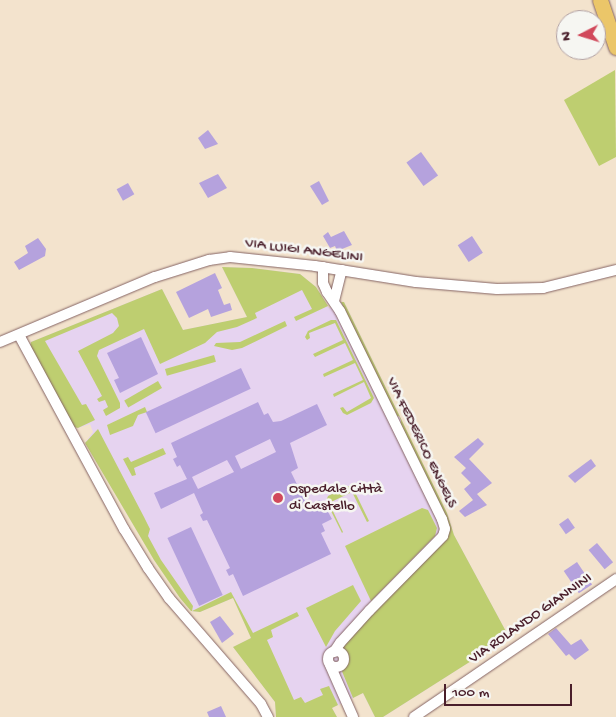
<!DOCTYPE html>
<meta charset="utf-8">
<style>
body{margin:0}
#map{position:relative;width:616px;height:717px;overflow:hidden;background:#f3e3cd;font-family:"Gochi Hand",sans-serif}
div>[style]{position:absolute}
.built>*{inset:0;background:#e6d3f0}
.green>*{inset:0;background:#bece70;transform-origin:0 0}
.building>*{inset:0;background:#b5a2dd;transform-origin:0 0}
.roads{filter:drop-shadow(0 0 1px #856464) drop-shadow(0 0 1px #856464)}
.minor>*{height:10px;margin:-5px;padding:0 5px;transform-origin:5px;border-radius:5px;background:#fff}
.minor>.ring{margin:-5px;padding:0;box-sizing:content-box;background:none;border:10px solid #fff;border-radius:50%}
.primary>*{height:15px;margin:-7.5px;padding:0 7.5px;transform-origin:7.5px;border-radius:7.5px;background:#ebc669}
.dots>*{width:14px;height:14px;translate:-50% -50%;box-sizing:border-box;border:2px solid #f6f6f2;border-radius:50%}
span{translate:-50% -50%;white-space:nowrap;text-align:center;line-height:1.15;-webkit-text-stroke:5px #f6f6f2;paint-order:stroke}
.street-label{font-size:15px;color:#4a1f2b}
.poi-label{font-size:15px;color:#4a1f2b}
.left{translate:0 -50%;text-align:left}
.north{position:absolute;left:556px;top:10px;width:50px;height:50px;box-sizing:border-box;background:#f6f6f2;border:1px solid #b1a0a2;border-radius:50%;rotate:265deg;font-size:14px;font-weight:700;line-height:20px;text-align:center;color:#4a1f2b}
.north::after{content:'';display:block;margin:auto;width:18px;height:22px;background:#d1495b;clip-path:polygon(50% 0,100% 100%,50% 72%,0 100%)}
.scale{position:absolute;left:444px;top:684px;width:128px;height:22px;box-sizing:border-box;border:2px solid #4a1f2b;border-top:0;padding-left:6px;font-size:15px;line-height:18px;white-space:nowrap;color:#4a1f2b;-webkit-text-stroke:4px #f6f6f2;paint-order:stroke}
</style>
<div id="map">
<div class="built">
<i style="clip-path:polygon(222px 267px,252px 268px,300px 274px,316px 287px,329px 308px,344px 302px,447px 513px,454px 535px,509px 637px,383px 717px,375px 717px,363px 693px,332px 708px,337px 717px,276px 717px,275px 702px,233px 647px,251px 638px,233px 598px,200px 612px,191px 611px,180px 598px,154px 560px,85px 443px,93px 432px,90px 424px,78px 428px,31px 342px,162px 289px,183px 330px,247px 317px)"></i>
</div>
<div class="green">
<i style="clip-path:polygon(615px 70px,616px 157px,599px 166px,564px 100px)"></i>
<i style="clip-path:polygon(222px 267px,252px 268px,300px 274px,316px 287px,328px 306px,296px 321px,294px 317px,312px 309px,302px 290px,255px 313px,257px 318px,237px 327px,217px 332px,205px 343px,160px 364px,144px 329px,99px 350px,97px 356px,120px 403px,120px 408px,106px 416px,103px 410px,108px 407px,105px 400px,99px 402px,97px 399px,102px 396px,78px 351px,113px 333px,119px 326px,117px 318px,112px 313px,45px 341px,82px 405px,86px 404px,95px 420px,78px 428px,74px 427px,30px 348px,31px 342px,162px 289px,183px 330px,247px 317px)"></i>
<i style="clip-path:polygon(341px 302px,344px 302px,447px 513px,454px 535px,509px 637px,383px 717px,375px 717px,363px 693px,353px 698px,341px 669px,340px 655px,343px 647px,346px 640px,447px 539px,400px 423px,401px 421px,399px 416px,396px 417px)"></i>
<i style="clip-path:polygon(331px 320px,336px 320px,374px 398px,371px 403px,347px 415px,343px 413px,340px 408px,343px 407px,347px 412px,371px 398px,364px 382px,334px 397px,333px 394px,363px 380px,355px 363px,324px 377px,323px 374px,353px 360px,345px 343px,315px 357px,313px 354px,343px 340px,335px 323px,309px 333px,310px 338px,307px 340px,305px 337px,308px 331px)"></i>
<i style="clip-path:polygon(285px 321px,287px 326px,242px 348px,232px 350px,214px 346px,216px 343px,240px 342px)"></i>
<i style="left:214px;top:355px;width:7px;height:51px;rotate:74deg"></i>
<i style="left:158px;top:381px;width:8px;height:39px;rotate:60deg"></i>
<i style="clip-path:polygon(145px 407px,147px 412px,138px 415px,133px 426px,110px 435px,107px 425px)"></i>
<i style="clip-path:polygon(98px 429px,144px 517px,150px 529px,148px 536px,161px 560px,193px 606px,192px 611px,231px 592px,253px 633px,297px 612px,299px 616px,271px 630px,273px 637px,267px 640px,294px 700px,301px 697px,305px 703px,323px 695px,320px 689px,329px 686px,338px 705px,332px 708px,337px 717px,276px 717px,275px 702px,233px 647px,251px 638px,233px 598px,200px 612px,191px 611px,180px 598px,154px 560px,85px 443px)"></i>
<i style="clip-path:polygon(163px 448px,166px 454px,134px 468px,136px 475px,132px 476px,123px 459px,128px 457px,131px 462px)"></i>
<i style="clip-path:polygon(348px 486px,354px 490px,369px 521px,367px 522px,352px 492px,329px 503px,343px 532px,342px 533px,326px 501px,328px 496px)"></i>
<i style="clip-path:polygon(422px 508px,428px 510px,437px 528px,435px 536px,371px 601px,345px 546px)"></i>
<i style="clip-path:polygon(353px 585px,361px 601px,335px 631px,326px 647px,306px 608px)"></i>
</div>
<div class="building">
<i style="clip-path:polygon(208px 130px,218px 144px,205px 149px,198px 138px)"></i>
<i style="left:421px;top:152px;width:29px;height:18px;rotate:54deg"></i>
<i style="clip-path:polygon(218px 174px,227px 188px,208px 198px,199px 183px)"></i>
<i style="clip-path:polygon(319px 181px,329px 201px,322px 205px,310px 186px)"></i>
<i style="left:128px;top:183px;width:13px;height:13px;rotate:61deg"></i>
<i style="clip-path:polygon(344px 231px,352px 245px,337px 251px,335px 246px,330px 248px,323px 236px,328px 232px,331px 237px)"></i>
<i style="left:472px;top:236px;width:20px;height:17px;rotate:57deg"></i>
<i style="clip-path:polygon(38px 238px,46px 249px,45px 256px,19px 270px,14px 262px,28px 253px,25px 246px)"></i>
<i style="clip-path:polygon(215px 273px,222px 288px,218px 290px,224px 305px,230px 303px,232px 310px,211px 317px,208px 309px,189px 318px,176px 292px)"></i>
<i style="clip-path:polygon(141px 337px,158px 374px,120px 393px,114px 380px,119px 378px,107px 353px)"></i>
<i style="left:241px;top:368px;width:23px;height:105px;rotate:65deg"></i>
<i style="clip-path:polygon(evenodd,258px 402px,264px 415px,268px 413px,273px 422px,281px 421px,317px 404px,327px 425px,290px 443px,298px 468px,291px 472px,307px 505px,319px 500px,323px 503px,332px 519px,322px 524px,325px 531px,321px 533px,331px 554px,243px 596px,233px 574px,229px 576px,226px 570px,230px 568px,207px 520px,203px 521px,200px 515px,203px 513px,194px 493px,161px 509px,154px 493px,187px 479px,180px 465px,177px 467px,173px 459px,177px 457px,171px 443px,258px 402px,270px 439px,276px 452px,241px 469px,235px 456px,270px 439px,258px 402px,227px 460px,234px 472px,198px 489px,192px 477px,227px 460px)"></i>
<i style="clip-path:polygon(478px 438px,484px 444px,469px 459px,492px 483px,477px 494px,487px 505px,465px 517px,459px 511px,473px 500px,464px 489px,471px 483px,461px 473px,466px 468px,454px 457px)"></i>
<i style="clip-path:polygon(591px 459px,596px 466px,575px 483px,568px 476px)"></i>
<i style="left:568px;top:518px;width:12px;height:11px;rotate:55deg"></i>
<i style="left:191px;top:527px;width:75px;height:26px;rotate:65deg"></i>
<i style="left:597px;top:543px;width:25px;height:11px;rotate:50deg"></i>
<i style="left:577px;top:562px;width:27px;height:16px;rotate:56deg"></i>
<i style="clip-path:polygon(220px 616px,234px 634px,222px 643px,210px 622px)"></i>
<i style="clip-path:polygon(556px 628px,571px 645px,581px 639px,589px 650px,575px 660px,569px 654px,566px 656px,548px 634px)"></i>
<i style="clip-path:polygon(221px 706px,226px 717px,209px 717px,207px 712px)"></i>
</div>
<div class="roads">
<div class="minor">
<i style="left:323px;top:267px;width:16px;rotate:90deg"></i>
<i style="left:323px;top:283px;width:10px;rotate:66deg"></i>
<i style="left:327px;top:292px;width:23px;rotate:56deg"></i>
<i style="left:340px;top:311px;width:232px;rotate:63.9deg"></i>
<i style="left:442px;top:519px;width:10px;rotate:73deg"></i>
<i style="left:445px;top:529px;width:7px;rotate:106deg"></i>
<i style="left:443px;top:536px;width:105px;rotate:134.6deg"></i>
<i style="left:369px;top:611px;width:43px;rotate:132.2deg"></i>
<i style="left:340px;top:643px;width:11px;rotate:124deg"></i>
<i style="left:334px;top:301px;width:32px;rotate:-76deg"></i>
<i style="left:19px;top:335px;width:221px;rotate:61.6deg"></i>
<i style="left:124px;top:529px;width:46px;rotate:58.4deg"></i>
<i style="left:148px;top:568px;width:37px;rotate:55deg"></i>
<i style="left:169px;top:598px;width:140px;rotate:49deg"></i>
<i style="left:261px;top:704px;width:15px;rotate:62deg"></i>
<i style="left:0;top:342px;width:168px;rotate:-22.8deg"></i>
<i style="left:155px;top:277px;width:57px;rotate:-17.5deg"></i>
<i style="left:209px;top:260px;width:21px;rotate:-8deg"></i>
<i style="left:230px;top:257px;width:85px;rotate:6deg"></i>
<i style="left:315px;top:266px;width:102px;rotate:9deg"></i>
<i style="left:416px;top:282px;width:81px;rotate:4.9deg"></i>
<i style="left:497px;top:289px;width:46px;rotate:-1.2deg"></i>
<i style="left:543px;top:288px;width:75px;rotate:-13.9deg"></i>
<i class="ring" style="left:328px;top:651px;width:6px;height:6px"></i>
<i style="left:330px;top:665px;width:57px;rotate:66.1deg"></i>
<i style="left:414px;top:717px;width:245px;rotate:-34.3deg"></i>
</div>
<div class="primary">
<i style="left:600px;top:0;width:50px;rotate:71.2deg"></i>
</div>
</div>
<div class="dots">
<i style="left:278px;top:498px;background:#d1495b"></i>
</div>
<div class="street-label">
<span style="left:304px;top:251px;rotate:7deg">VIA LUIGI ANGELINI</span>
<span style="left:421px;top:443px;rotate:64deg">VIA FEDERICO ENGELS</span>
<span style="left:531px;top:619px;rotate:-35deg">VIA ROLANDO GIANNINI</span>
</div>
<div class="poi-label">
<span class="left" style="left:289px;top:498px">Ospedale Città<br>di Castello</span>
</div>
<div class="north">N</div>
<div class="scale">100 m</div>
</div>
